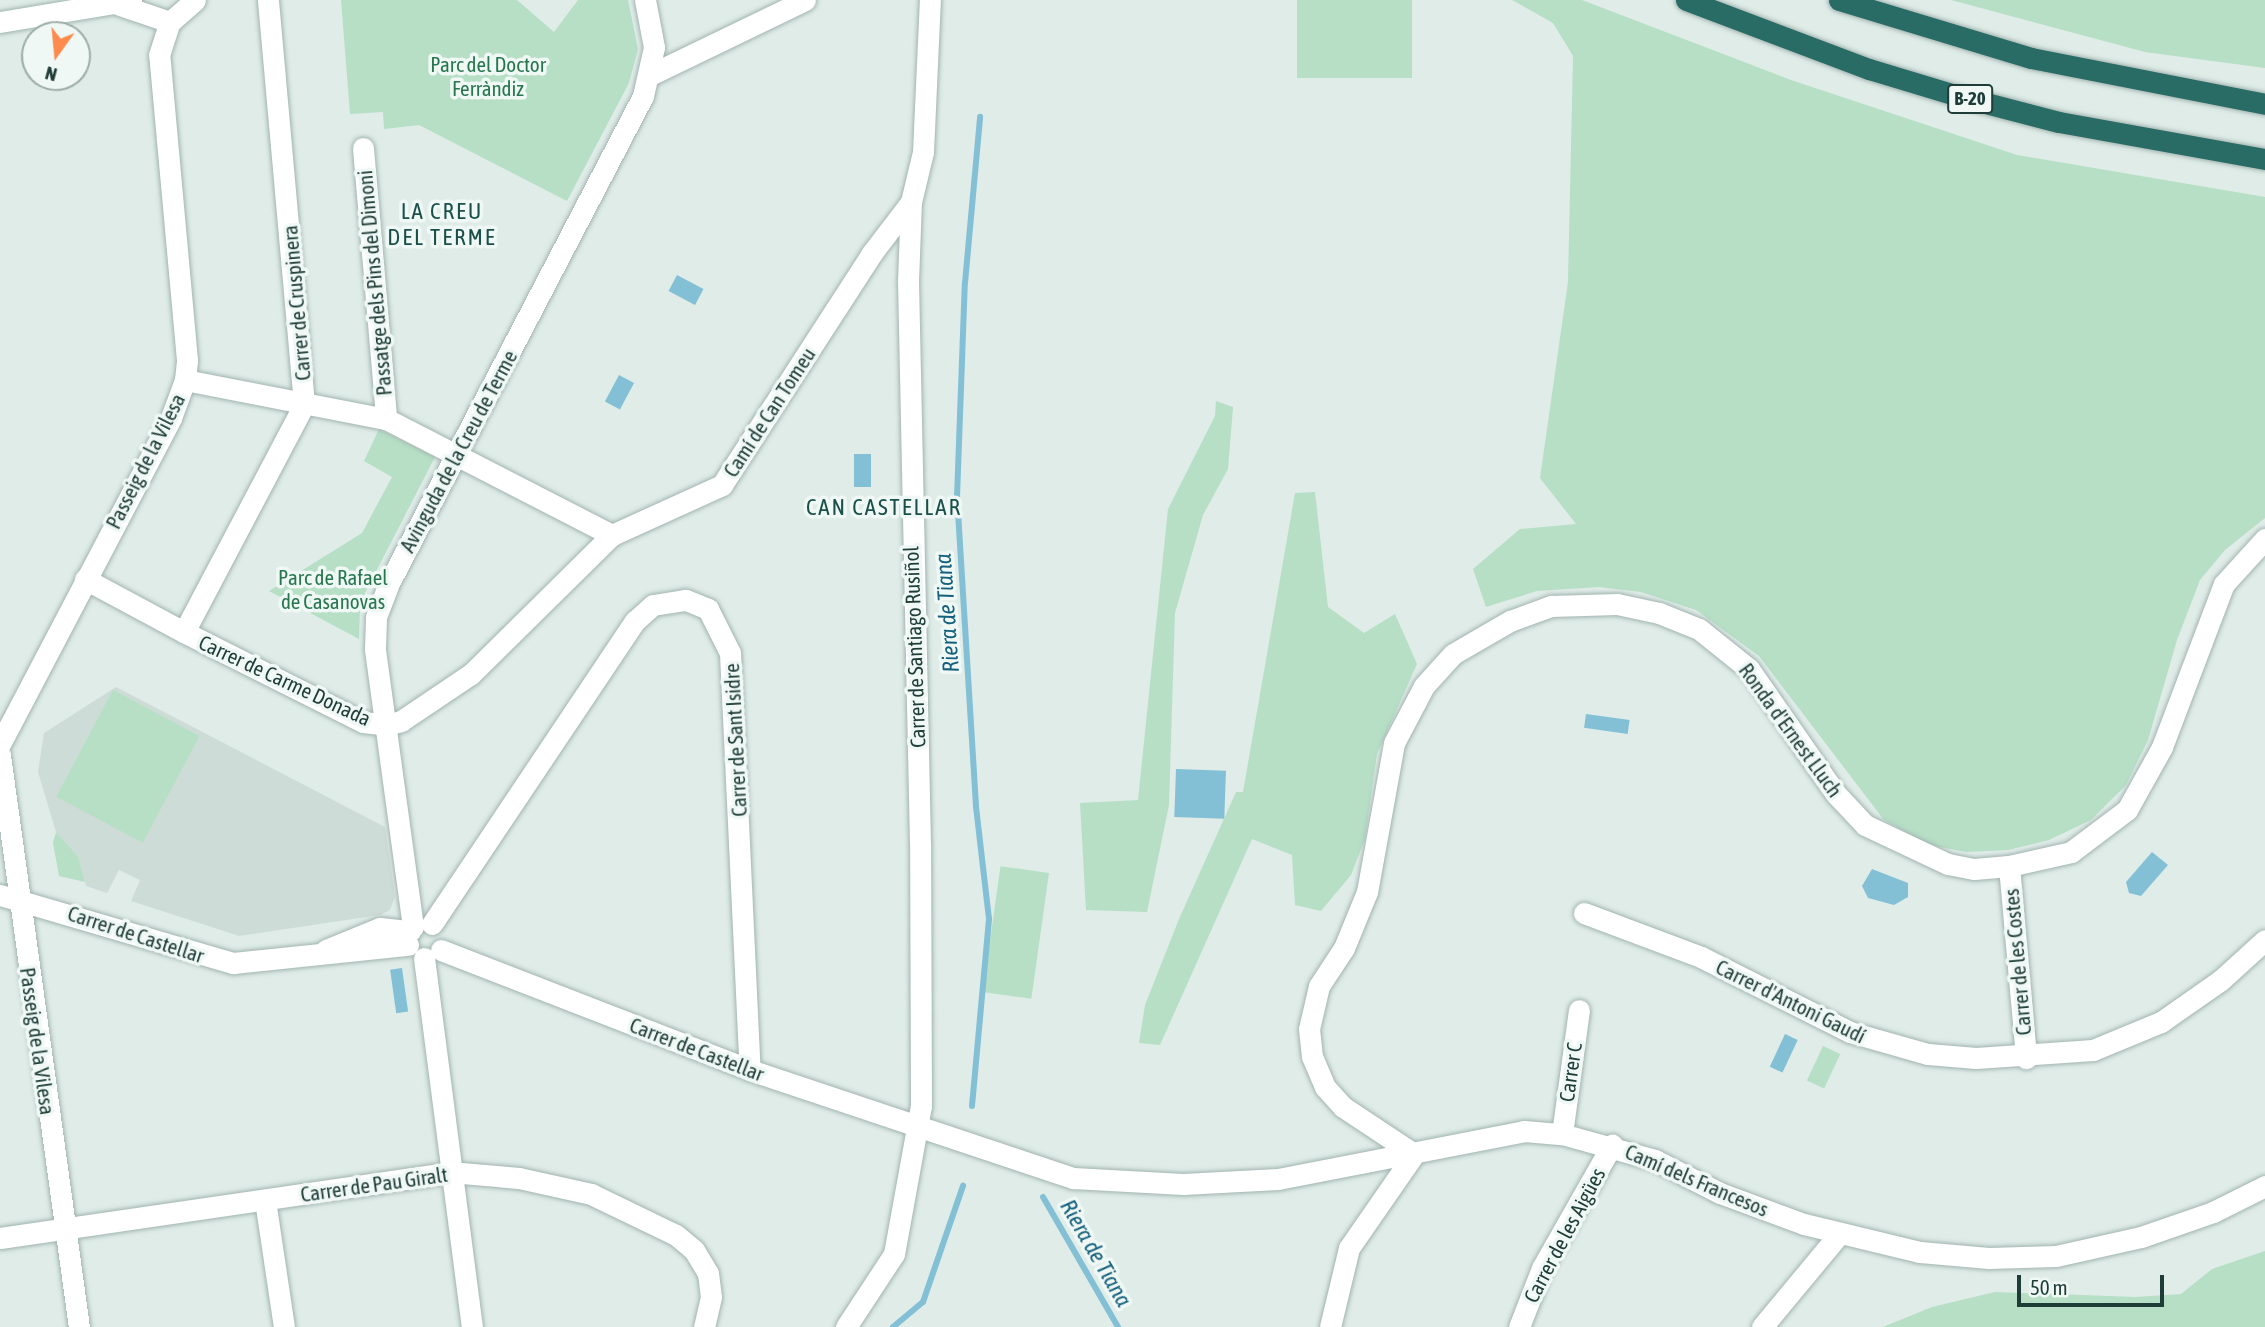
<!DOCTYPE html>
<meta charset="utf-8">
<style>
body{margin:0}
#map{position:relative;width:2265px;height:1327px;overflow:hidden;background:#dfece8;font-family:"Asap Condensed",sans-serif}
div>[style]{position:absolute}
.built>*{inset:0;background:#cedcd7}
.green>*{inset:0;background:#b6dfc6;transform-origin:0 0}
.water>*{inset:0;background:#83c0d5;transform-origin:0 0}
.stream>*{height:6px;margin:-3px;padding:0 3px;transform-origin:3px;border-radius:3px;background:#83c0d5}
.roads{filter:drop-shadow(0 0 2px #a2b4b0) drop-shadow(0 0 2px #a2b4b0)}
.street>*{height:21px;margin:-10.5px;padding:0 10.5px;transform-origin:10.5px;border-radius:10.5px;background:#fff}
.secondary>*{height:21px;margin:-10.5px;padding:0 10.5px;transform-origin:10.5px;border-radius:10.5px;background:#fff}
.highway>*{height:21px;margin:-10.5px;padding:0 10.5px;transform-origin:10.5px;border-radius:10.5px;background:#296b65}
span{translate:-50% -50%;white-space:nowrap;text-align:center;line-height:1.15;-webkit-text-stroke:7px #f0f8f5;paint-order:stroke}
.shield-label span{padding:2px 5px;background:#f0f8f5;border:2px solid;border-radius:5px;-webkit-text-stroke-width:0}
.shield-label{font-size:19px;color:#1f3d38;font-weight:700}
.park-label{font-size:21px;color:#26774e}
.street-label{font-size:21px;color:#1f3d38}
.neighbourhood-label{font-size:23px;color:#1a5049;letter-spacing:2px}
.water-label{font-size:23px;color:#15617d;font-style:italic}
.north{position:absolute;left:21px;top:21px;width:70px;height:70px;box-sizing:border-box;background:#f0f8f5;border:2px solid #9cada9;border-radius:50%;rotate:195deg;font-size:19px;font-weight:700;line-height:28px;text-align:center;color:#1f3d38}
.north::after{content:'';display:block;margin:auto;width:24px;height:32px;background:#fc8b4d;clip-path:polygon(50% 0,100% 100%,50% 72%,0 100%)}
.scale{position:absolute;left:2017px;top:1275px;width:147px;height:32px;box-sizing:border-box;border:4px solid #1f3d38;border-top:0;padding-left:9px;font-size:21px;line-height:24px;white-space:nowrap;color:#1f3d38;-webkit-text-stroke:5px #f0f8f5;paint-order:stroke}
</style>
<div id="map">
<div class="built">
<i style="clip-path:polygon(116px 687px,385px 827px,395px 896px,390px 910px,380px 915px,239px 936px,131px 901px,140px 880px,119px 870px,107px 893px,86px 886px,78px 856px,56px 832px,38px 772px,44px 733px)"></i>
</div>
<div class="green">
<i style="clip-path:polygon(341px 0,517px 0,554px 32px,578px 0,628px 0,638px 49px,629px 83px,567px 201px,419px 125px,384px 129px,383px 112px,350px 114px)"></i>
<i style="left:1297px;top:0;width:115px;height:78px"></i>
<i style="clip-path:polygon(1512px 0,1582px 0,1791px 80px,2017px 155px,2265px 197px,2265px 518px,2225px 550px,2200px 580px,2177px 640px,2148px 740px,2126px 785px,2091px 820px,2049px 840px,2008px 850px,1966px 852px,1929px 845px,1884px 820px,1759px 656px,1696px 610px,1641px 592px,1599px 587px,1537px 591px,1486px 607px,1473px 569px,1520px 529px,1576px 524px,1540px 478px,1568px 282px,1573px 56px,1553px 23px)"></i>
<i style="clip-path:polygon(1951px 0,2265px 0,2265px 68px,2145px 52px)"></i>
<i style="clip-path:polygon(1216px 401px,1233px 407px,1228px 469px,1203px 515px,1175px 613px,1169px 805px,1147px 912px,1086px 910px,1080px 803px,1138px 800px,1168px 509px,1215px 416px)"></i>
<i style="clip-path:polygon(379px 429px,435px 457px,365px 593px,360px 607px,359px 639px,269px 591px,362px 533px,392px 477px,364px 461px)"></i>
<i style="clip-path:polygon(1315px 492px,1328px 607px,1364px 633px,1395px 614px,1417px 664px,1377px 754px,1365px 839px,1351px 875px,1321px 911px,1295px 905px,1292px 855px,1252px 839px,1160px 1045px,1139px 1043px,1145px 1005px,1179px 919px,1236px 792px,1243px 792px,1295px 493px)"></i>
<i style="left:113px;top:690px;width:98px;height:121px;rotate:28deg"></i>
<i style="clip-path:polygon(56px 832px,78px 856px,85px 882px,59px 876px,53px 843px)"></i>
<i style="left:1049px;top:873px;width:127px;height:49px;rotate:98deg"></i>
<i style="left:1823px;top:1046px;width:19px;height:38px;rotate:25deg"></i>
<i style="clip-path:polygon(2265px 1251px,2265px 1327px,1883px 1327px,1932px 1307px,1995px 1292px,2136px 1297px,2181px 1294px,2212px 1269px)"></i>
</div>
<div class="water">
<i style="left:677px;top:275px;width:30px;height:18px;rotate:28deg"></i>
<i style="left:619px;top:375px;width:17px;height:30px;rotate:28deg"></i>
<i style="left:854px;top:454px;width:17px;height:33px"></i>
<i style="left:1586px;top:714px;width:44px;height:14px;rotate:8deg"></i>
<i style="left:1176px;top:769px;width:50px;height:48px;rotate:2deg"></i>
<i style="clip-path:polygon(2152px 852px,2168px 865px,2141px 896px,2129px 893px,2126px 882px)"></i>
<i style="clip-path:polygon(1872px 869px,1908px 883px,1908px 897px,1894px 905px,1868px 898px,1862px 886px)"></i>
<i style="left:402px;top:968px;width:44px;height:12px;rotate:82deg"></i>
<i style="left:1785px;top:1034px;width:14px;height:36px;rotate:25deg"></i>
</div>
<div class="stream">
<i style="left:972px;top:1106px;width:188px;rotate:-84.8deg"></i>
<i style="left:989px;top:919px;width:114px;rotate:-96.6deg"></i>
<i style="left:976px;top:806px;width:310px;rotate:-93.5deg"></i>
<i style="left:957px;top:497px;width:214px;rotate:-87.9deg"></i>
<i style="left:965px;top:283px;width:167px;rotate:-84.8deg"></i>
<i style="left:1043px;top:1197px;width:150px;rotate:60deg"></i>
<i style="left:893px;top:1327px;width:39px;rotate:-40deg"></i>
<i style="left:923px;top:1302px;width:123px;rotate:-71deg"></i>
</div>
<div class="roads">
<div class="street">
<i style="left:120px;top:5px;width:53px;rotate:18.8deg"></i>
<i style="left:0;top:22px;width:133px;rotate:-9.5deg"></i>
<i style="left:650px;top:75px;width:172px;rotate:-25.8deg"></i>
<i style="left:363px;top:148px;width:272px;rotate:85.1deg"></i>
<i style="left:185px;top:380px;width:205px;rotate:11deg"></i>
<i style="left:386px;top:419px;width:254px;rotate:27.2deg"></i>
<i style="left:85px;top:579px;width:112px;rotate:28.2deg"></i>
<i style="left:184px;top:632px;width:258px;rotate:-62.2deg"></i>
<i style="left:304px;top:404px;width:406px;rotate:-95.1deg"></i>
<i style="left:184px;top:632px;width:200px;rotate:26.7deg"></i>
<i style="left:363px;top:722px;width:24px;rotate:7deg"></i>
<i style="left:387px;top:725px;width:15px;rotate:-16deg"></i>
<i style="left:401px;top:721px;width:84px;rotate:-33.9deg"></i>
<i style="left:471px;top:674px;width:198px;rotate:-44.6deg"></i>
<i style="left:612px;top:535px;width:121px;rotate:-24.4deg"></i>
<i style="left:722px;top:485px;width:276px;rotate:-57.1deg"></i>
<i style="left:872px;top:253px;width:64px;rotate:-52.6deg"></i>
<i style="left:2009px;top:866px;width:193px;rotate:84.9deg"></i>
<i style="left:0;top:895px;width:243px;rotate:16.3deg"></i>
<i style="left:233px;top:963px;width:176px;rotate:-5.9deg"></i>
<i style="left:1584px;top:913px;width:125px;rotate:20.6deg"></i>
<i style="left:1701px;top:957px;width:167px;rotate:26.7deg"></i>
<i style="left:1850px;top:1032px;width:81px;rotate:15.8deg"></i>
<i style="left:1928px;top:1054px;width:48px;rotate:4.8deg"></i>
<i style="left:1976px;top:1058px;width:117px;rotate:-3.9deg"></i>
<i style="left:2093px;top:1050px;width:74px;rotate:-22.4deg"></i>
<i style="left:2161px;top:1022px;width:73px;rotate:-35deg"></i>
<i style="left:2221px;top:980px;width:59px;rotate:-42.3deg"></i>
<i style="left:432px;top:924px;width:365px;rotate:-56.2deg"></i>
<i style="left:635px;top:621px;width:24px;rotate:-42deg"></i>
<i style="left:653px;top:605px;width:33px;rotate:-9deg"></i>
<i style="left:686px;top:600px;width:24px;rotate:22deg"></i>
<i style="left:708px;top:609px;width:49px;rotate:63.4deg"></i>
<i style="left:730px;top:653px;width:417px;rotate:87.3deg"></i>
<i style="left:413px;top:927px;width:282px;rotate:-97.8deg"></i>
<i style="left:375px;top:648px;width:31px;rotate:-88deg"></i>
<i style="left:376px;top:617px;width:34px;rotate:-69deg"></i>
<i style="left:388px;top:585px;width:551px;rotate:-62.46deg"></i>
<i style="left:643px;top:96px;width:50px;rotate:-77.3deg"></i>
<i style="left:654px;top:47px;width:48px;rotate:-100.8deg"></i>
<i style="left:326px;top:950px;width:58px;rotate:-22.2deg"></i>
<i style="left:380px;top:928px;width:30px;rotate:6deg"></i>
<i style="left:441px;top:950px;width:331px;rotate:21.2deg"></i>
<i style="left:750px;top:1070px;width:341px;rotate:18.5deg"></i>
<i style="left:1073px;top:1178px;width:110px;rotate:3.1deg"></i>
<i style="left:1183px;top:1184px;width:95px;rotate:-3deg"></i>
<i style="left:1278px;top:1179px;width:251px;rotate:-11deg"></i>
<i style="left:1524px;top:1131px;width:38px;rotate:5deg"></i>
<i style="left:1562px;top:1134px;width:97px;rotate:15.6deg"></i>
<i style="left:1655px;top:1160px;width:73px;rotate:26.9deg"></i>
<i style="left:1720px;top:1193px;width:90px;rotate:20.3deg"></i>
<i style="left:1804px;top:1224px;width:119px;rotate:13.6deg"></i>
<i style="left:1920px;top:1252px;width:69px;rotate:5deg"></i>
<i style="left:1989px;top:1258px;width:67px;rotate:-1.7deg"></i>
<i style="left:2056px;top:1256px;width:87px;rotate:-12.6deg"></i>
<i style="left:2141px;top:1237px;width:76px;rotate:-19.1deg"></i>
<i style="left:2213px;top:1212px;width:58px;rotate:-26.6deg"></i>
<i style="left:424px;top:958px;width:372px;rotate:82.6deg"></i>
<i style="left:1562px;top:1134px;width:125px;rotate:-82.2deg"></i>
<i style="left:1414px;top:1154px;width:85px;rotate:-146.5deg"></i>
<i style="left:1343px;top:1107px;width:27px;rotate:-132deg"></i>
<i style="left:1325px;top:1087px;width:33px;rotate:-113deg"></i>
<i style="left:1312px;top:1057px;width:28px;rotate:-96deg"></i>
<i style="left:1309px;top:1029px;width:44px;rotate:-76.9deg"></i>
<i style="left:1319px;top:986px;width:45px;rotate:-56.7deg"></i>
<i style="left:1344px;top:948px;width:61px;rotate:-67.7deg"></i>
<i style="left:1367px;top:892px;width:151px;rotate:-79.7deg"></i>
<i style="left:1394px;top:743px;width:64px;rotate:-62.2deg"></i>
<i style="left:1424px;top:686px;width:43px;rotate:-47.8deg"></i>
<i style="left:1453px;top:654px;width:66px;rotate:-30.1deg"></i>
<i style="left:1510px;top:621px;width:44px;rotate:-20.1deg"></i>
<i style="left:1551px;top:606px;width:66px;rotate:-1.7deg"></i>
<i style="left:1617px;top:604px;width:43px;rotate:12.1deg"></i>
<i style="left:1659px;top:613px;width:43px;rotate:21.8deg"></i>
<i style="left:1699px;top:629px;width:64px;rotate:38.7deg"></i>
<i style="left:1749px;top:669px;width:152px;rotate:55.2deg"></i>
<i style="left:1836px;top:794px;width:42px;rotate:46.9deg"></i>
<i style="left:1865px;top:825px;width:92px;rotate:25.2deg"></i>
<i style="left:1948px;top:864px;width:26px;rotate:11deg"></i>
<i style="left:1974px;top:869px;width:35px;rotate:-5deg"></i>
<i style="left:2009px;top:866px;width:64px;rotate:-12.7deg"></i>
<i style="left:2071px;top:852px;width:70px;rotate:-36.9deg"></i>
<i style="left:2127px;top:810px;width:72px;rotate:-60.9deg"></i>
<i style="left:2162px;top:747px;width:174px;rotate:-69.2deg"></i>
<i style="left:2224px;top:584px;width:61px;rotate:-47.7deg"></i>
<i style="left:265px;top:1200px;width:128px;rotate:81.5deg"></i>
<i style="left:0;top:1238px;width:455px;rotate:-8.3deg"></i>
<i style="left:450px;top:1172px;width:69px;rotate:5deg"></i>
<i style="left:519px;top:1178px;width:74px;rotate:12.5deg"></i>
<i style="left:591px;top:1194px;width:94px;rotate:25.8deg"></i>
<i style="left:676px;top:1235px;width:23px;rotate:40deg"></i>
<i style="left:694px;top:1250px;width:27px;rotate:59deg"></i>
<i style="left:708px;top:1273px;width:24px;rotate:83deg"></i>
<i style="left:711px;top:1297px;width:31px;rotate:103deg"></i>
<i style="left:846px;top:1327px;width:87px;rotate:-56.7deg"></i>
<i style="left:894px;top:1254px;width:150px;rotate:-79.7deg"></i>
<i style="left:921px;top:1106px;width:262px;rotate:-90.2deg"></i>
<i style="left:920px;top:844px;width:562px;rotate:-91.22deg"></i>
<i style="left:908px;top:282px;width:80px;rotate:-87.9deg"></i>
<i style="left:911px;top:202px;width:51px;rotate:-76.5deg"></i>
<i style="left:923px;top:152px;width:152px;rotate:-87.4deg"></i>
<i style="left:1330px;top:1327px;width:81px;rotate:-76.5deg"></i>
<i style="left:1349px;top:1248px;width:114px;rotate:-55.3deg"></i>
<i style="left:1519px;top:1327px;width:63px;rotate:-68.7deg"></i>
<i style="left:1542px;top:1268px;width:142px;rotate:-60.4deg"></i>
<i style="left:1762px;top:1327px;width:122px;rotate:-50.3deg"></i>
</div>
<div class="secondary">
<i style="left:0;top:744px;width:368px;rotate:-62.3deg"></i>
<i style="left:171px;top:418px;width:40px;rotate:-69.8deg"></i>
<i style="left:185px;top:380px;width:20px;rotate:-84deg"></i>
<i style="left:187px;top:360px;width:306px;rotate:-95.2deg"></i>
<i style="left:159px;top:55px;width:35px;rotate:-72deg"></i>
<i style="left:170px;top:22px;width:33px;rotate:-41deg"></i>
<i style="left:0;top:755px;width:577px;rotate:82.14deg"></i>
</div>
<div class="highway">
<i style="left:1686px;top:0;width:196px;rotate:20.7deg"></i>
<i style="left:1869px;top:69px;width:90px;rotate:16.8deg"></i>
<i style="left:1955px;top:95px;width:107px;rotate:14.6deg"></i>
<i style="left:2059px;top:122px;width:209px;rotate:10.2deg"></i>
<i style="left:1839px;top:0;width:201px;rotate:16.8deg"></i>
<i style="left:2031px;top:58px;width:238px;rotate:11.1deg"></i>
</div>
</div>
<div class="shield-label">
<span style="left:1970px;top:99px">B-20</span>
</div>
<div class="park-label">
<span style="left:488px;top:76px">Parc del Doctor<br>Ferràndiz</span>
<span style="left:333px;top:589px">Parc de Rafael<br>de Casanovas</span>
</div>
<div class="street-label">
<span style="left:374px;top:283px;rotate:-95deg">Passatge dels Pins del Dimoni</span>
<span style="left:296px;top:303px;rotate:-95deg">Carrer de Cruspinera</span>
<span style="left:769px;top:412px;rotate:-57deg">Camí de Can Tomeu</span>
<span style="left:458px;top:451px;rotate:-62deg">Avinguda de la Creu de Terme</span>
<span style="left:145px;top:461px;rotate:-63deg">Passeig de la Vilesa</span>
<span style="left:914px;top:647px;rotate:-92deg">Carrer de Santiago Rusiñol</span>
<span style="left:285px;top:680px;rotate:25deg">Carrer de Carme Donada</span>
<span style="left:1791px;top:730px;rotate:54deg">Ronda d'Ernest Lluch</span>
<span style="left:735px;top:740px;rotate:-93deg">Carrer de Sant Isidre</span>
<span style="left:136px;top:934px;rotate:18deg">Carrer de Castellar</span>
<span style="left:2017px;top:962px;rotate:-95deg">Carrer de les Costes</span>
<span style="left:1791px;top:1001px;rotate:26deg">Carrer d'Antoni Gaudí</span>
<span style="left:38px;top:1041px;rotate:82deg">Passeig de la Vilesa</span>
<span style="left:697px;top:1049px;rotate:21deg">Carrer de Castellar</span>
<span style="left:1570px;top:1072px;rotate:-82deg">Carrer C</span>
<span style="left:1697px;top:1180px;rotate:23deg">Camí dels Francesos</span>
<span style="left:374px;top:1184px;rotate:-8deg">Carrer de Pau Giralt</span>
<span style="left:1564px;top:1235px;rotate:-62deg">Carrer de les Aigües</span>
</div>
<div class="neighbourhood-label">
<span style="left:442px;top:224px">LA CREU<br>DEL TERME</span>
<span style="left:884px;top:507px">CAN CASTELLAR</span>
</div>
<div class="water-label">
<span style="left:947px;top:613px;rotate:-94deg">Riera de Tiana</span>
<span style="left:1096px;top:1253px;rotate:60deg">Riera de Tiana</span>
</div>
<div class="north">N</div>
<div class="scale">50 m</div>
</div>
